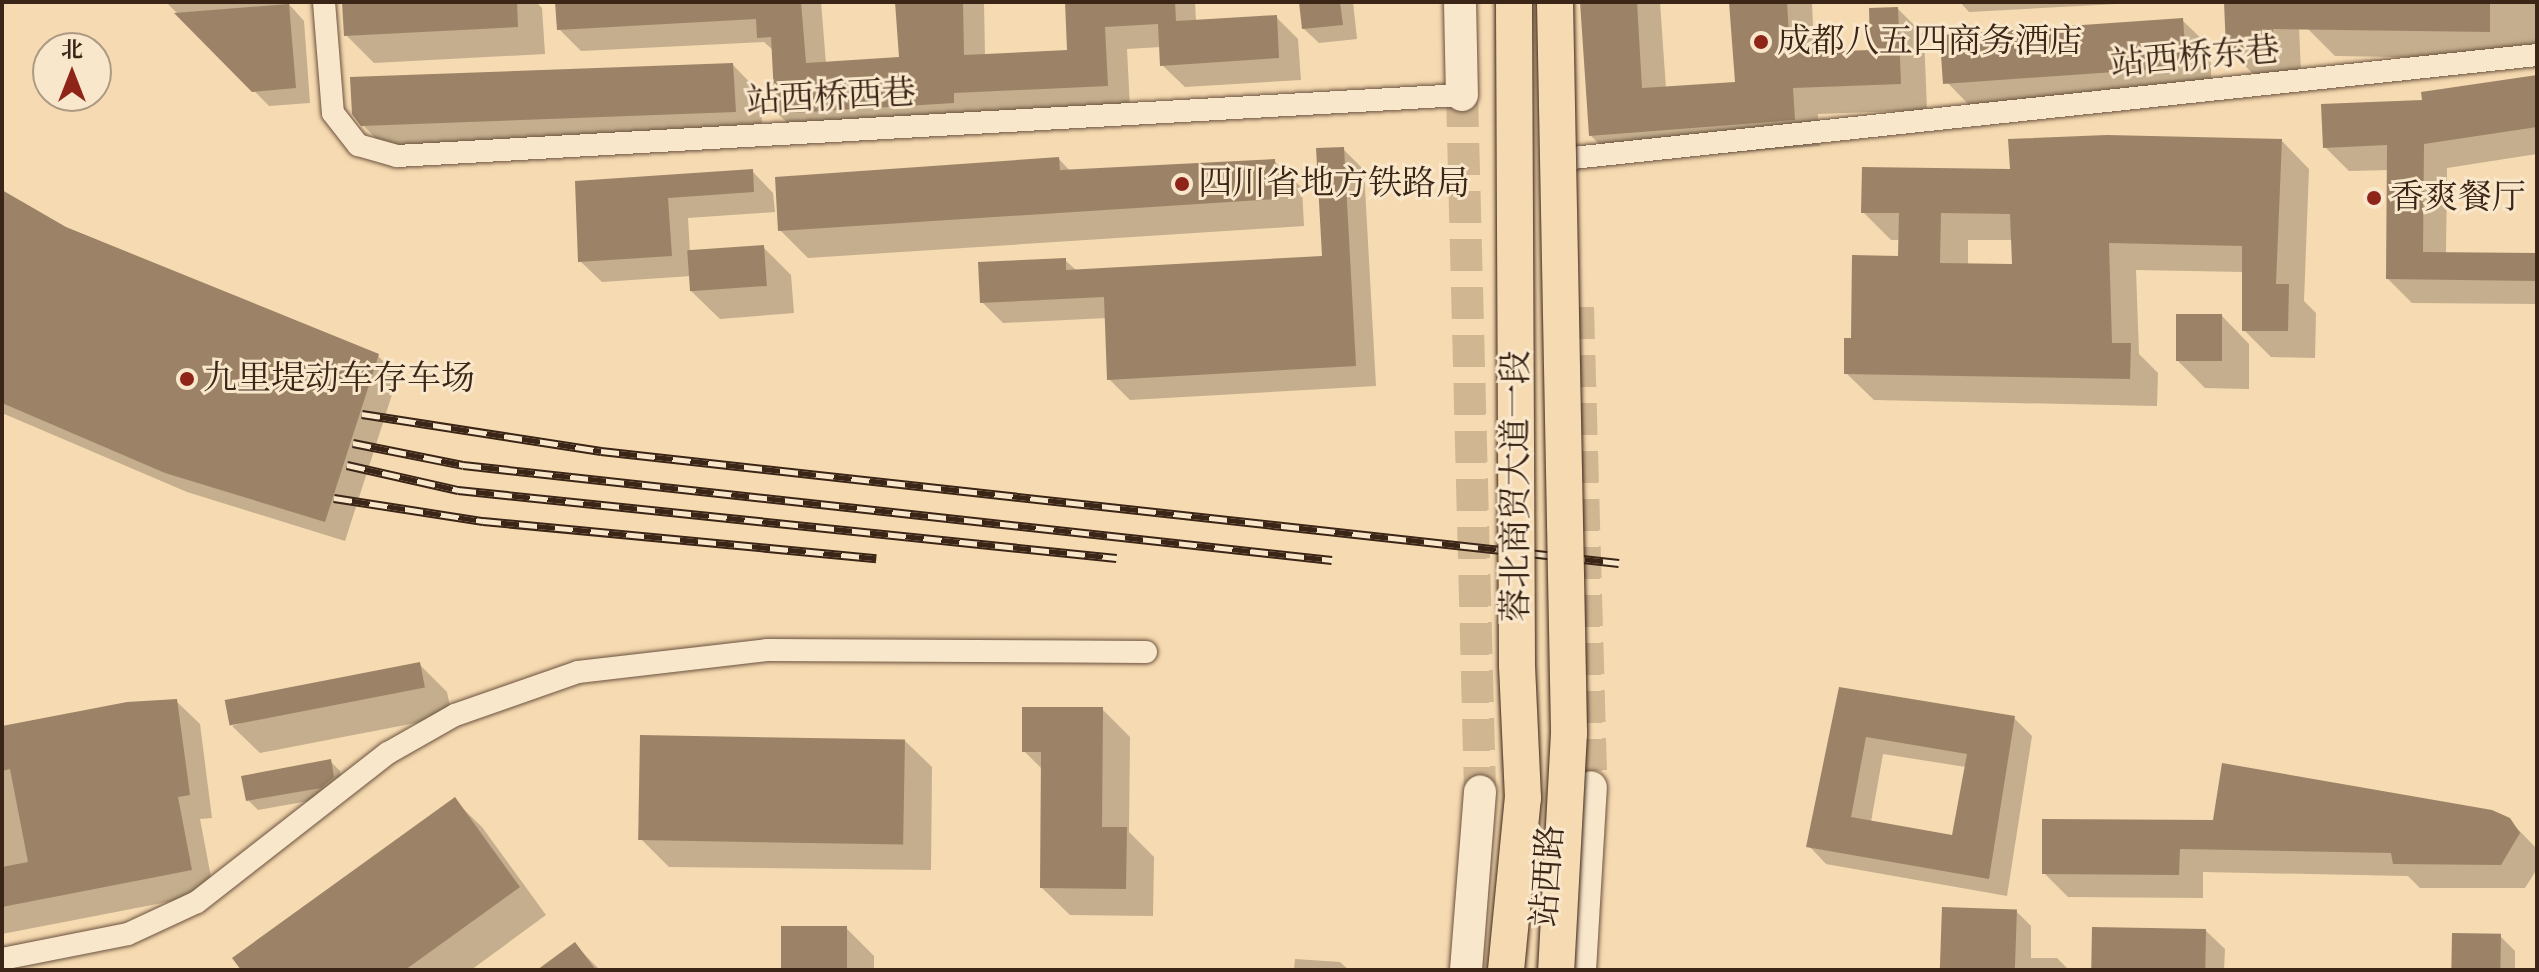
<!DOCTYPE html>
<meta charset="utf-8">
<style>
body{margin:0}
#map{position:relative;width:2539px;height:972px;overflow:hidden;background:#f6dab1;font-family:Cardo,"Noto Serif SC",serif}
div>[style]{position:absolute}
.shadow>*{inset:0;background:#0003}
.building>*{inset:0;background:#9c8367;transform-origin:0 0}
.secondary-tunnel>*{height:32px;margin-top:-16px;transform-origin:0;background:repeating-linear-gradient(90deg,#d1b692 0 32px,transparent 0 48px)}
.roads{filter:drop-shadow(0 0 2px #6a523e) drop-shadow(0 0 2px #6a523e)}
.minor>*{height:22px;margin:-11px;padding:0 11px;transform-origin:11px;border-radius:11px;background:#f9e7cc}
.secondary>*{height:32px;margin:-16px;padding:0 16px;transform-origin:16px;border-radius:16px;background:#f9e7cc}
.rail>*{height:9px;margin-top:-4.5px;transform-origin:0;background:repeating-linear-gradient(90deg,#f9e7cc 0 18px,#3b2517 0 36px);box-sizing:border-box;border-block:2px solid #3b2517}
.bridges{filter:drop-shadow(0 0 2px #3b2517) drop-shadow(0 0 2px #3b2517)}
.trunk-bridge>*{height:36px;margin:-18px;padding:0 18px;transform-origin:18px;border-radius:18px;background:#f6dab1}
.dots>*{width:22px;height:22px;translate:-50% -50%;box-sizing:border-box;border:4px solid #f9e7cc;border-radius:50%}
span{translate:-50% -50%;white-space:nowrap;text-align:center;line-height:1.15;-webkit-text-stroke:6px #f9e7cc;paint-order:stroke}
.poi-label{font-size:34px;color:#3b2517}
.left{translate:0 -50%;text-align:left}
.street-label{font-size:34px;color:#3b2517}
.frame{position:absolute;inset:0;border:4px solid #3b2517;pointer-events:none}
.north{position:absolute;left:32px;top:32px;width:80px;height:80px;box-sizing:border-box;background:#f9e7cc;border:2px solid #ad9984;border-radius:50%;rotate:0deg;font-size:22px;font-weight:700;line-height:32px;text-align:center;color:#3b2517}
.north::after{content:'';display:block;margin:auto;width:28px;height:36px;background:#8f2418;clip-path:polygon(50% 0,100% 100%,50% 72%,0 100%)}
</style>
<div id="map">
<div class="shadow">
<i style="clip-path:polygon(166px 2px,287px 2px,304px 21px,310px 103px,269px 106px)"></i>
<i style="clip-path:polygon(344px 2px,536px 2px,542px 8px,545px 54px,374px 63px,346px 35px)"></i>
<i style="clip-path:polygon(557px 2px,821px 2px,826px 64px,901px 59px,897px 2px,984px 2px,985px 56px,1069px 52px,1067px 2px,1195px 2px,1196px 21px,1276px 17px,1298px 39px,1301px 80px,1185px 87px,1162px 65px,1161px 47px,1127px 49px,1130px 108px,800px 135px,777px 113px,774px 51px,764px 42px,581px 51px,559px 29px)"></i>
<i style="clip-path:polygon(1301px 2px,1353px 2px,1357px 39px,1319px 43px,1303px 28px)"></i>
<i style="clip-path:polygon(1582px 2px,1660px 2px,1666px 89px,1737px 84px,1731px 2px,1812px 2px,1814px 54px,1872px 52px,1898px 9px,1924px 35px,1927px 110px,1818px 114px,1820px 146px,1617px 161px,1590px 135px)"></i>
<i style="clip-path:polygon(1960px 2px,2154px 2px,1969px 12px)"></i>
<i style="clip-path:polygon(2226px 2px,2298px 2px,2301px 74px,2255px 76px,2228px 48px)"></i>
<i style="clip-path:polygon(2308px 2px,2537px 2px,2537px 45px,2517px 45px,2516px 59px,2335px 56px,2307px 28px)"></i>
<i style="clip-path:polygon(2182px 20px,2210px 47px,2212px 94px,1971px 107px,1944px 79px)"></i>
<i style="clip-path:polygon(733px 65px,760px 93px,763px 139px,390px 153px,362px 124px)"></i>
<i style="clip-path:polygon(2537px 77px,2537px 154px,2447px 168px,2446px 254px,2537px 255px,2537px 304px,2412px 303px,2388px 279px,2389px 170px,2349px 171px,2325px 147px,2424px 102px)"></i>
<i style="clip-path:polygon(evenodd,2282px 141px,2309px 169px,2304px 301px,2316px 313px,2315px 358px,2271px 357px,2244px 330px,2244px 272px,2136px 270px,2139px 354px,2158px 373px,2157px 406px,1874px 400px,1846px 373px,1853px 340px,1900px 258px,1901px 240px,1891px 240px,1863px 212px,2012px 171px,2282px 141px,1968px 240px,2013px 240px,2014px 266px,1968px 266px,1968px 240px)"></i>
<i style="clip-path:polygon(1343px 149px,1364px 170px,1376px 386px,1130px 400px,1109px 379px,1107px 318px,1003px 323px,982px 302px,1065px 260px,1077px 271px,1324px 258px)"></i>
<i style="clip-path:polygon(1059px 159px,1071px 172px,1274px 161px,1302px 188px,1304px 226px,808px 258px,780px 230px)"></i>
<i style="clip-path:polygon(752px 171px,773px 193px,775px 212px,688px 218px,690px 253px,763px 247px,791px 275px,794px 313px,720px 319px,692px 292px,691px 276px,602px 282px,580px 261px,577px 183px)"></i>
<i style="clip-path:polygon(2px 192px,65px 229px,378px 356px,398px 376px,345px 541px,187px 492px,2px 413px)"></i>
<i style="clip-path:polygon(2222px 316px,2249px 344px,2249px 389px,2205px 388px,2177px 360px)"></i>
<i style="clip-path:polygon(419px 664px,447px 692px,452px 716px,260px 753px,232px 726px)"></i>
<i style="clip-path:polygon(evenodd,1841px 690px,2014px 718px,2032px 736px,2007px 896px,1826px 864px,1809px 846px,1841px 690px,1883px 754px,1966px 767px,1953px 837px,1871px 822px,1883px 754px)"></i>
<i style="clip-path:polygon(176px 701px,200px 724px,212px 818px,200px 819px,214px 893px,2px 934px,2px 729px)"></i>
<i style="clip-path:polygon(1102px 709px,1130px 737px,1129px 832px,1154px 857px,1153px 916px,1070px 915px,1042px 888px,1043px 770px,1024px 751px)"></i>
<i style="clip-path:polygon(904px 740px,932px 767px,931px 870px,669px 867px,641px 839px)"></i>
<i style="clip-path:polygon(330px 761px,340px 771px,343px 787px,331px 797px,258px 810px,248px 800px)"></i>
<i style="clip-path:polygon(454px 800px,482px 827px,546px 915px,471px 970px,243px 970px)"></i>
<i style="clip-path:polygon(2509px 820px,2537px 849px,2537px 869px,2525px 888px,2420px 888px,2408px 876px,2203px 872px,2203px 898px,2068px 897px,2044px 873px,2214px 822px)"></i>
<i style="clip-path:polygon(2016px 911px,2031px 926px,2031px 958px,2057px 958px,2069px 970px,1942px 970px)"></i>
<i style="clip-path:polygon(846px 928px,874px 956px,874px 970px,783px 970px)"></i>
<i style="clip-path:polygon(2205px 930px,2225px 949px,2224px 970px,2093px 970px)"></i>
<i style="clip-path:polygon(2500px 936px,2515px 951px,2515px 970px,2453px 970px)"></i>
<i style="clip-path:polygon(575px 945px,600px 970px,540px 970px)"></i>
<i style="clip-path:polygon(1295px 959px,1340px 962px,1349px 970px,1294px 970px)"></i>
</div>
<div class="building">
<i style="clip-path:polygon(342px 2px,517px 2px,518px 27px,344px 36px)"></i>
<i style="clip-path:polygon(555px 2px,801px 2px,806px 63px,899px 57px,895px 2px,963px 2px,964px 55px,1067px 50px,1065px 2px,1175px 2px,1176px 21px,1277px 15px,1279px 58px,1160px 66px,1158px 24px,1105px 27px,1108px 86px,954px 93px,954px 103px,775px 114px,771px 37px,757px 38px,756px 19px,557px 30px)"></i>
<i style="clip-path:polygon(1299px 2px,1340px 2px,1343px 25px,1302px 29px)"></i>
<i style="clip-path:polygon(1580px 2px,1637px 2px,1642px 88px,1735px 82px,1729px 2px,1787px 2px,1790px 53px,1870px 50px,1869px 8px,1898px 7px,1901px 84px,1793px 88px,1795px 120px,1589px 136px)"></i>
<i style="clip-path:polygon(2224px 2px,2490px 2px,2490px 32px,2273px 29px,2274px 47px,2226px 49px)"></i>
<i style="clip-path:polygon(289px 4px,296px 88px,252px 92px,174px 13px)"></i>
<i style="left:2183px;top:18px;width:49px;height:244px;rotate:86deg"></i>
<i style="clip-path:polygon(733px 63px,736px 112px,361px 126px,352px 114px,350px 77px)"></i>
<i style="clip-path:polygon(2537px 75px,2537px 127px,2424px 144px,2423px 252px,2537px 253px,2537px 281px,2386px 279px,2387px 145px,2323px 148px,2321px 104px,2422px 100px,2421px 92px)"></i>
<i style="clip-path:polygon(evenodd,2107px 135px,2282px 139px,2276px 284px,2289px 284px,2288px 331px,2242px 331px,2242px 246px,2109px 243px,2112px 343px,2131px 343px,2130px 379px,1844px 374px,1844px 338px,1851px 338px,1852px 255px,1898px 256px,1899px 213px,1861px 213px,1862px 167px,2010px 169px,2008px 139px,2107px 135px,1941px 213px,2010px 214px,2012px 264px,1940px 263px,1941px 213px)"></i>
<i style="clip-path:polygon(1344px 147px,1356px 366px,1107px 380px,1104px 297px,980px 303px,978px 262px,1066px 258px,1066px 270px,1322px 256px,1316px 148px)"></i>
<i style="clip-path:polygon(1059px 157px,1060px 170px,1275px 159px,1277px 199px,778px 231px,775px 177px)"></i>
<i style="clip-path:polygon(753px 169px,754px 192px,668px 198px,672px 256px,578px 262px,575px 181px)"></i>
<i style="clip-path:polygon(2px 190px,66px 227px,379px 354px,325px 522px,165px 473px,2px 403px)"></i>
<i style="left:764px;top:245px;width:41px;height:77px;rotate:86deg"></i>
<i style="left:2176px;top:314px;width:46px;height:47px"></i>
<i style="left:420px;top:662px;width:26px;height:199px;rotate:79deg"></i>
<i style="clip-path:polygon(evenodd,1839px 687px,2015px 716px,1989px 879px,1806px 847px,1839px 687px,1866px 737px,1967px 754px,1952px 835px,1851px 817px,1866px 737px)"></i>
<i style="clip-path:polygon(177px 699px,190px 795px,178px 797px,192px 870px,2px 907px,2px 867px,28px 862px,10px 769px,2px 771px,2px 726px,127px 702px)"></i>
<i style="clip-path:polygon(1022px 707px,1103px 707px,1102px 827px,1127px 827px,1126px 889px,1040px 888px,1041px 752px,1022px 752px)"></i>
<i style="left:640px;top:735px;width:265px;height:105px;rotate:1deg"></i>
<i style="clip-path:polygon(331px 759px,334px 777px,321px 788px,246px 801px,241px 776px)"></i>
<i style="clip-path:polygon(2222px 763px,2492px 810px,2510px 818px,2520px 833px,2501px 865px,2393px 864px,2391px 853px,2180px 849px,2179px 875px,2042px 874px,2042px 819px,2213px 820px)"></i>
<i style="clip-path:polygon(455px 797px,520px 887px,405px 970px,241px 970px,232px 958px)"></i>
<i style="left:1942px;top:907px;width:75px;height:63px;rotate:2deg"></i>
<i style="left:781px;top:926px;width:66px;height:44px"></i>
<i style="left:2092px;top:927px;width:114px;height:43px;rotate:1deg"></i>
<i style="left:2452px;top:933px;width:49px;height:37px;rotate:1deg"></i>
<i style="clip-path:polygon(575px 942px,596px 970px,537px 970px)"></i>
</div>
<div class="secondary-tunnel">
<i style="left:1462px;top:95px;width:697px;rotate:88.52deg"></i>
<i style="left:1578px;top:307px;width:480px;rotate:88.4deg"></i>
</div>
<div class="roads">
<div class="minor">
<i style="left:324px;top:2px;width:111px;rotate:85.4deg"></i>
<i style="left:333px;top:113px;width:41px;rotate:52deg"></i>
<i style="left:358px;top:145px;width:41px;rotate:15.8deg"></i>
<i style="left:397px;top:156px;width:1067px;rotate:-3.28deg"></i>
<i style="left:1573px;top:158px;width:969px;rotate:-6.1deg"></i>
<i style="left:2px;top:959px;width:128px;rotate:-11.2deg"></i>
<i style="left:128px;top:934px;width:76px;rotate:-24.9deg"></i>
<i style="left:197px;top:902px;width:242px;rotate:-38deg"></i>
<i style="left:388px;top:753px;width:77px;rotate:-29.6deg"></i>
<i style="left:455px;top:715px;width:130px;rotate:-19.3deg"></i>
<i style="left:578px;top:672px;width:190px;rotate:-6.6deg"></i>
<i style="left:767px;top:650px;width:379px;rotate:0.3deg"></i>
</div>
<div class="secondary">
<i style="left:1460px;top:2px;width:93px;rotate:88.8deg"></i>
<i style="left:1466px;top:970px;width:179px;rotate:-85.5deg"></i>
<i style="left:1580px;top:970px;width:183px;rotate:-86.6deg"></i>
</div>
</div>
<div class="rail">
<i style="left:362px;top:414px;width:242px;rotate:8.8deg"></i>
<i style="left:601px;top:451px;width:1024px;rotate:6.28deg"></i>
<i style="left:353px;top:443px;width:112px;rotate:11.3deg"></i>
<i style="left:463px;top:465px;width:874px;rotate:6.24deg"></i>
<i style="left:347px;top:465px;width:114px;rotate:12.7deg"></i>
<i style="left:458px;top:490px;width:662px;rotate:5.9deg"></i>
<i style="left:334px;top:498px;width:151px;rotate:8.8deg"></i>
<i style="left:483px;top:521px;width:395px;rotate:5.4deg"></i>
</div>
<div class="bridges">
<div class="trunk-bridge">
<i style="left:1555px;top:2px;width:731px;rotate:88.9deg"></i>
<i style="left:1569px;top:733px;width:237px;rotate:93.1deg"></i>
<i style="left:1506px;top:970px;width:173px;rotate:-84.4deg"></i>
<i style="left:1523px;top:798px;width:133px;rotate:-92.6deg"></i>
<i style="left:1517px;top:665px;width:663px;rotate:-90.26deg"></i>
</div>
</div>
<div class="dots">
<i style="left:1761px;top:42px;background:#8f2418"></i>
<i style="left:1182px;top:184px;background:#8f2418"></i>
<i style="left:2374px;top:198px;background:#8f2418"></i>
<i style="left:187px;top:379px;background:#8f2418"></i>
</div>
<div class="poi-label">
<span class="left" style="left:1777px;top:42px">成都八五四商务酒店</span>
<span class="left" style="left:1198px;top:184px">四川省地方铁路局</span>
<span class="left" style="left:2390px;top:198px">香爽餐厅</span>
<span class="left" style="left:203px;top:379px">九里堤动车存车场</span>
</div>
<div class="street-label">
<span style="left:2195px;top:57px;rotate:-5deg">站西桥东巷</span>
<span style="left:831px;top:97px;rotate:-3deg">站西桥西巷</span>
<span style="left:1516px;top:486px;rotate:-90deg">蓉北商贸大道一段</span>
<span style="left:1548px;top:876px;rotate:-86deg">站西路</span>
</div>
<div class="frame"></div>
<div class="north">北</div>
</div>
